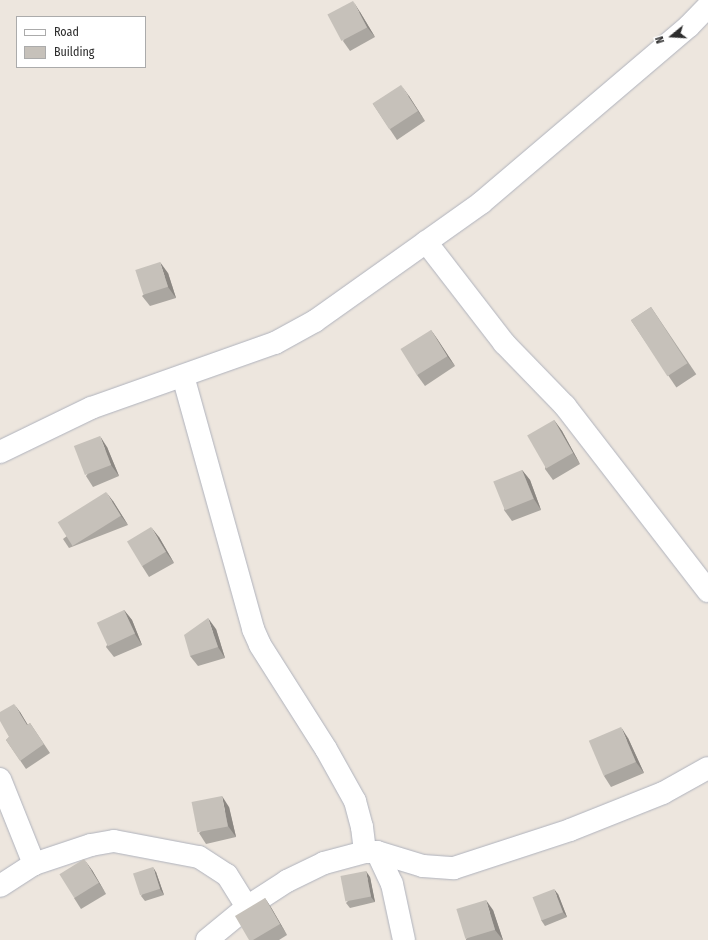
<!DOCTYPE html>
<style>
body{margin:0}
#map{position:relative;width:708px;height:940px;overflow:hidden;background:#ede6de;font-family:"Fira Sans Condensed",sans-serif}
div>[style]{position:absolute}
.roads{filter:drop-shadow(0 0 1px #afb2bc) drop-shadow(0 0 1px #afb2bc)}
.minor>*{height:22px;margin:-11px;padding:0 11px;transform-origin:11px;border-radius:11px;background:#fff}
.wall>*{inset:0;background:#aaa6a0;transform-origin:0 0}
.shaded-wall>*{inset:0;background:#8b8782}
.building>*{inset:0;background:#c6c1ba;transform-origin:0 0}
span{translate:-50% -50%;white-space:nowrap;text-align:center;line-height:1.15;-webkit-text-stroke:3px #fff;paint-order:stroke}
.legend{position:absolute;left:16px;top:16px;width:130px;height:52px;box-sizing:border-box;background:#fff;border:1px solid #ababab;margin:0;padding:5px 7px;list-style:none;font-size:12px;color:#2c2c2c}
.legend li{display:flex;align-items:center;gap:8px;height:20px}
.legend b{width:20px;border:1px solid #ababab}
.north{position:absolute;left:652px;top:16px;width:40px;height:40px;-webkit-text-stroke:3px #fff;paint-order:stroke;rotate:252deg;font-size:11px;font-weight:700;line-height:16px;text-align:center;color:#2c2c2c}
.north::after{content:'';display:block;margin:auto;width:14px;height:18px;background:#2c2c2c;clip-path:polygon(50% 0,100% 100%,50% 72%,0 100%)}
</style>
<div id="map">
<div class="roads">
<div class="minor">
<i style="left:426px;top:242px;width:128px;rotate:52.3deg"></i>
<i style="left:504px;top:343px;width:88px;rotate:45.9deg"></i>
<i style="left:565px;top:406px;width:234px;rotate:52.3deg"></i>
<i style="left:183px;top:376px;width:263px;rotate:74.5deg"></i>
<i style="left:253px;top:629px;width:17px;rotate:66deg"></i>
<i style="left:260px;top:645px;width:123px;rotate:57.6deg"></i>
<i style="left:326px;top:749px;width:60px;rotate:60.9deg"></i>
<i style="left:355px;top:801px;width:27px;rotate:75deg"></i>
<i style="left:362px;top:827px;width:25px;rotate:83deg"></i>
<i style="left:0;top:452px;width:101px;rotate:-25.8deg"></i>
<i style="left:91px;top:408px;width:195px;rotate:-19.5deg"></i>
<i style="left:275px;top:343px;width:46px;rotate:-28.8deg"></i>
<i style="left:315px;top:321px;width:204px;rotate:-35.4deg"></i>
<i style="left:481px;top:203px;width:273px;rotate:-40.4deg"></i>
<i style="left:689px;top:26px;width:28px;rotate:-46deg"></i>
<i style="left:0;top:779px;width:92px;rotate:68.2deg"></i>
<i style="left:34px;top:864px;width:40px;rotate:147.1deg"></i>
<i style="left:377px;top:852px;width:48px;rotate:16.9deg"></i>
<i style="left:423px;top:866px;width:31px;rotate:4deg"></i>
<i style="left:454px;top:868px;width:122px;rotate:-18.1deg"></i>
<i style="left:570px;top:830px;width:100px;rotate:-21.7deg"></i>
<i style="left:663px;top:793px;width:51px;rotate:-29.1deg"></i>
<i style="left:34px;top:864px;width:60px;rotate:-18.4deg"></i>
<i style="left:91px;top:845px;width:23px;rotate:-10deg"></i>
<i style="left:114px;top:841px;width:86px;rotate:10.7deg"></i>
<i style="left:199px;top:857px;width:33px;rotate:33deg"></i>
<i style="left:227px;top:875px;width:38px;rotate:58deg"></i>
<i style="left:247px;top:907px;width:48px;rotate:-33deg"></i>
<i style="left:287px;top:881px;width:41px;rotate:-25.9deg"></i>
<i style="left:324px;top:863px;width:42px;rotate:-15deg"></i>
<i style="left:365px;top:852px;width:12px"></i>
<i style="left:377px;top:852px;width:35px;rotate:65deg"></i>
<i style="left:392px;top:884px;width:57px;rotate:77.9deg"></i>
<i style="left:207px;top:940px;width:52px;rotate:-39.5deg"></i>
</div>
</div>
<div class="wall">
<i style="clip-path:polygon(360px 12px,375px 37px,350px 51px,343px 41px)"></i>
<i style="clip-path:polygon(409px 96px,425px 121px,397px 140px,373px 104px)"></i>
<i style="clip-path:polygon(168px 273px,176px 298px,150px 306px,142px 296px)"></i>
<i style="left:651px;top:307px;width:81px;height:24px;rotate:56deg"></i>
<i style="clip-path:polygon(431px 330px,455px 366px,425px 386px,417px 375px)"></i>
<i style="clip-path:polygon(554px 420px,562px 431px,580px 464px,553px 480px,545px 469px)"></i>
<i style="clip-path:polygon(107px 447px,119px 476px,93px 487px,86px 476px)"></i>
<i style="clip-path:polygon(522px 470px,530px 480px,541px 510px,512px 521px,504px 510px)"></i>
<i style="clip-path:polygon(113px 501px,128px 525px,69px 548px,63px 539px)"></i>
<i style="clip-path:polygon(159px 537px,174px 563px,149px 577px,142px 566px)"></i>
<i style="clip-path:polygon(124px 610px,132px 620px,142px 645px,114px 657px,106px 647px)"></i>
<i style="clip-path:polygon(216px 629px,225px 658px,198px 666px,190px 656px)"></i>
<i style="clip-path:polygon(20px 712px,28px 725px,30px 723px,50px 753px,26px 769px,6px 740px,9px 737px)"></i>
<i style="clip-path:polygon(628px 738px,644px 773px,611px 787px,604px 776px)"></i>
<i style="clip-path:polygon(229px 807px,236px 837px,206px 844px,199px 833px)"></i>
<i style="clip-path:polygon(92px 870px,106px 894px,81px 909px,74px 898px)"></i>
<i style="clip-path:polygon(156px 872px,164px 895px,145px 901px,141px 896px)"></i>
<i style="clip-path:polygon(370px 877px,375px 902px,350px 908px,346px 903px)"></i>
<i style="clip-path:polygon(558px 894px,567px 917px,545px 926px,541px 920px)"></i>
<i style="clip-path:polygon(265px 898px,272px 909px,287px 935px,279px 940px,249px 940px)"></i>
<i style="clip-path:polygon(493px 910px,503px 940px,466px 940px,466px 939px)"></i>
</div>
<div class="shaded-wall">
<i style="clip-path:polygon(353px 1px,360px 12px,375px 37px,367px 27px)"></i>
<i style="clip-path:polygon(401px 85px,409px 96px,425px 121px,418px 111px)"></i>
<i style="clip-path:polygon(160px 262px,168px 273px,176px 298px,168px 287px)"></i>
<i style="clip-path:polygon(431px 330px,438px 340px,455px 366px,447px 356px)"></i>
<i style="clip-path:polygon(554px 420px,562px 431px,580px 464px,573px 453px)"></i>
<i style="clip-path:polygon(100px 436px,107px 447px,119px 476px,111px 465px)"></i>
<i style="clip-path:polygon(522px 470px,530px 480px,541px 510px,534px 499px)"></i>
<i style="clip-path:polygon(106px 492px,113px 501px,128px 525px,121px 516px)"></i>
<i style="clip-path:polygon(151px 527px,159px 537px,174px 563px,166px 552px)"></i>
<i style="clip-path:polygon(124px 610px,132px 620px,142px 645px,135px 634px)"></i>
<i style="clip-path:polygon(208px 618px,216px 629px,225px 658px,218px 647px)"></i>
<i style="clip-path:polygon(14px 704px,20px 712px,33px 734px,27px 725px)"></i>
<i style="clip-path:polygon(621px 727px,628px 738px,644px 773px,636px 762px)"></i>
<i style="clip-path:polygon(222px 796px,229px 807px,236px 837px,228px 826px)"></i>
<i style="clip-path:polygon(84px 859px,92px 870px,106px 894px,99px 883px)"></i>
<i style="clip-path:polygon(153px 867px,156px 872px,164px 895px,160px 889px)"></i>
<i style="clip-path:polygon(366px 871px,370px 877px,375px 902px,371px 897px)"></i>
<i style="clip-path:polygon(554px 889px,558px 894px,567px 917px,563px 912px)"></i>
<i style="clip-path:polygon(265px 898px,272px 909px,287px 935px,280px 924px)"></i>
<i style="clip-path:polygon(486px 900px,493px 910px,503px 940px,495px 930px)"></i>
</div>
<div class="building">
<i style="left:353px;top:1px;width:30px;height:29px;rotate:62deg"></i>
<i style="left:401px;top:85px;width:31px;height:34px;rotate:57deg"></i>
<i style="left:160px;top:262px;width:26px;height:26px;rotate:72deg"></i>
<i style="left:651px;top:307px;width:67px;height:24px;rotate:57deg"></i>
<i style="left:431px;top:330px;width:31px;height:36px;rotate:58deg"></i>
<i style="left:554px;top:420px;width:38px;height:31px;rotate:60deg"></i>
<i style="left:100px;top:436px;width:31px;height:28px;rotate:69deg"></i>
<i style="left:522px;top:470px;width:31px;height:31px;rotate:68deg"></i>
<i style="left:106px;top:492px;width:28px;height:57px;rotate:58deg"></i>
<i style="left:151px;top:527px;width:29px;height:28px;rotate:59deg"></i>
<i style="left:124px;top:610px;width:26px;height:30px;rotate:65deg"></i>
<i style="clip-path:polygon(208px 618px,218px 647px,190px 656px,184px 635px)"></i>
<i style="clip-path:polygon(14px 704px,27px 725px,30px 723px,44px 744px,20px 761px,6px 740px,9px 737px,0 721px,0 712px)"></i>
<i style="left:621px;top:727px;width:38px;height:35px;rotate:67deg"></i>
<i style="left:222px;top:796px;width:31px;height:31px;rotate:79deg"></i>
<i style="left:84px;top:859px;width:28px;height:29px;rotate:58deg"></i>
<i style="left:153px;top:867px;width:23px;height:21px;rotate:72deg"></i>
<i style="left:366px;top:871px;width:26px;height:26px;rotate:79deg"></i>
<i style="left:554px;top:889px;width:25px;height:23px;rotate:69deg"></i>
<i style="clip-path:polygon(265px 898px,280px 924px,253px 940px,249px 940px,235px 916px)"></i>
<i style="left:486px;top:900px;width:31px;height:31px;rotate:73deg"></i>
</div>
<ul class="legend">
<li><b style="height:5px;background:#fff"></b>Road</li>
<li><b style="height:11px;background:#c6c1ba"></b>Building</li>
</ul>
<div class="north">N</div>
</div>
